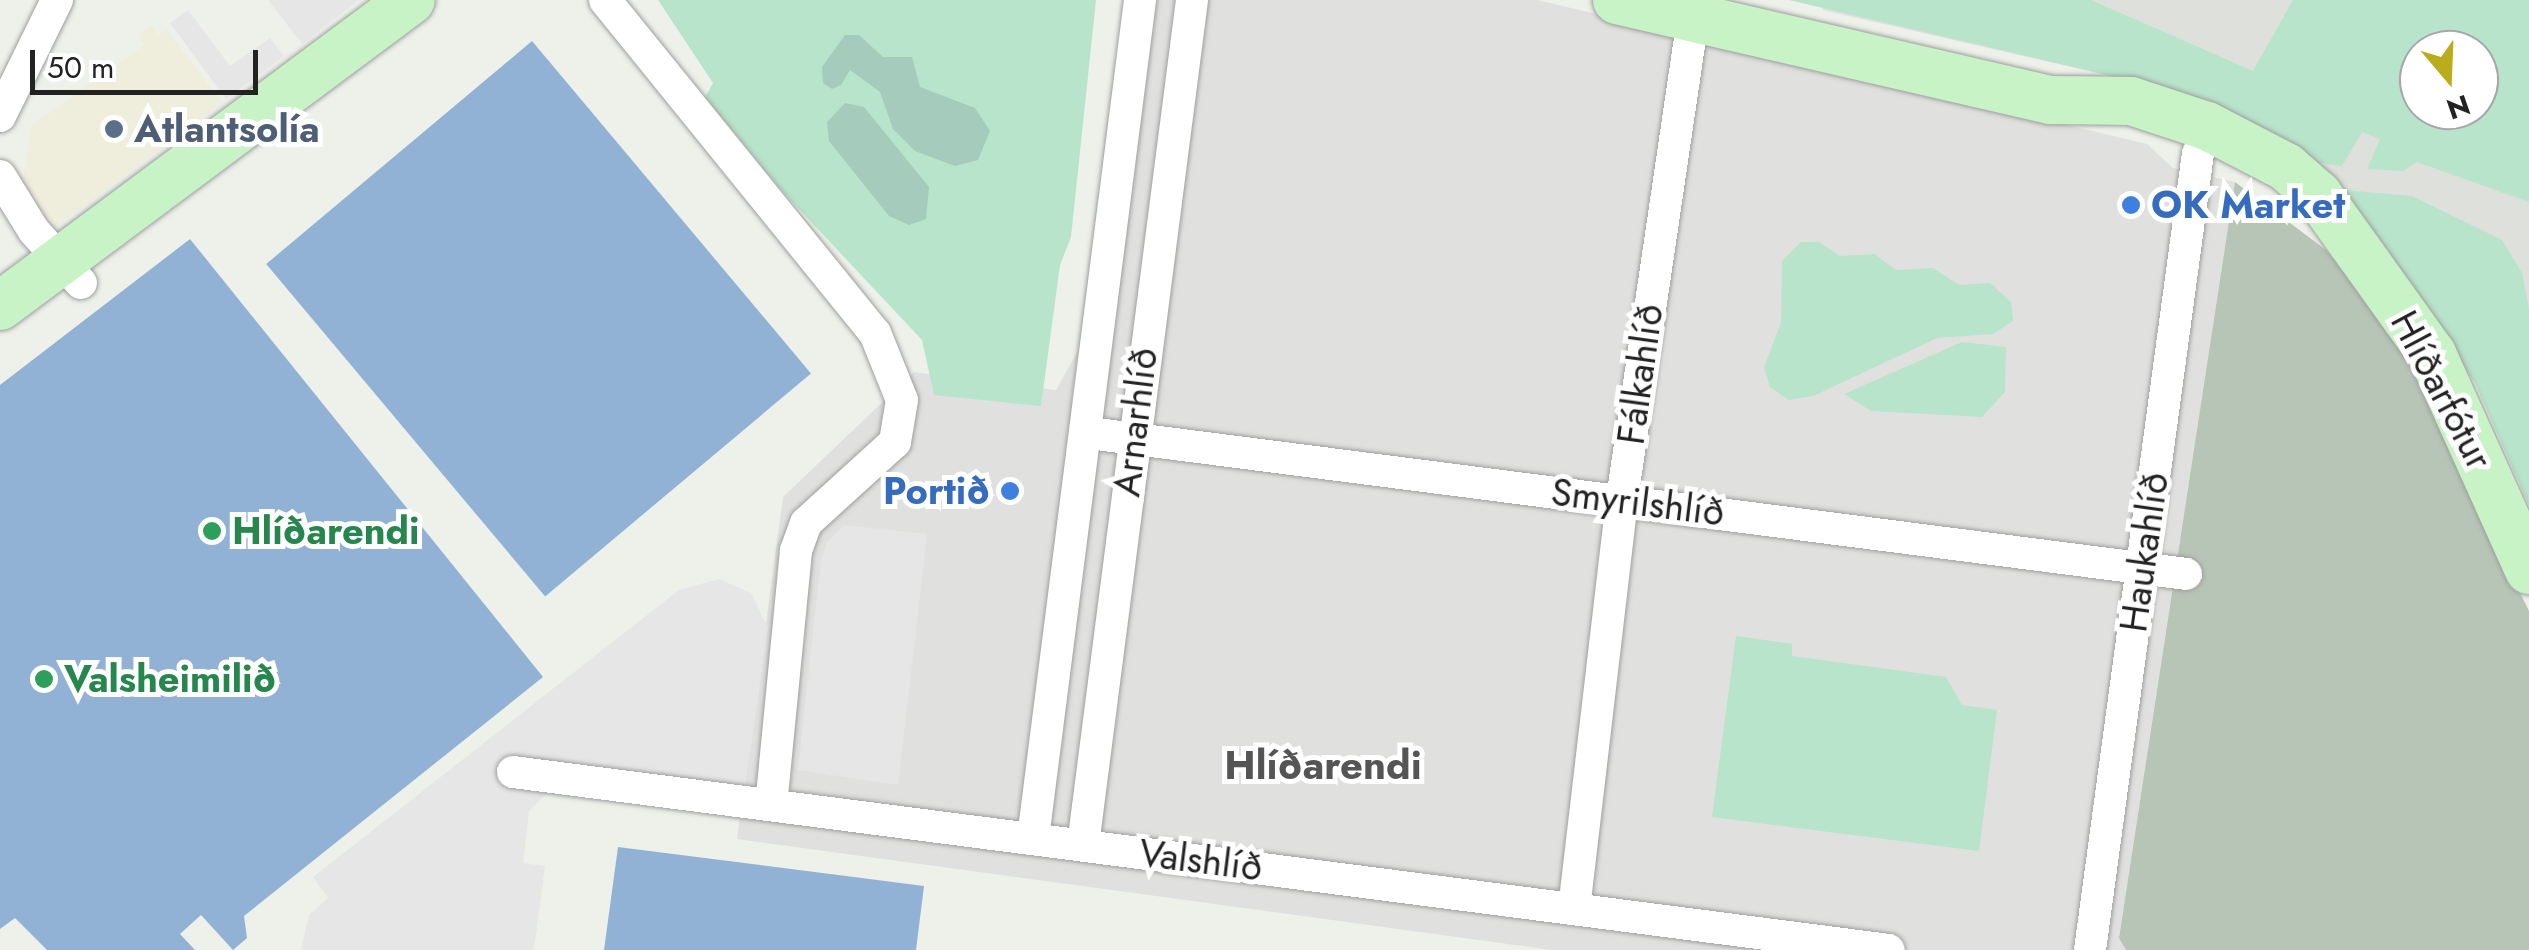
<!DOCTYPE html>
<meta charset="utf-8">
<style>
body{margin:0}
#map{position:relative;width:2529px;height:950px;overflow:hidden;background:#edf1ea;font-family:Jost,sans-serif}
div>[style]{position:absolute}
.residential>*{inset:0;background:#e0e0df}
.commercial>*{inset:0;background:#efeedc}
.airport>*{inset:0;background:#dde0db}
.construction>*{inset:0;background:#b7c5b6}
.grass>*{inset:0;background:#b7e4ca}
.forest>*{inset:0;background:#a4cbbc}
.pitch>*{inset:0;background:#92b2d5;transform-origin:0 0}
.parking>*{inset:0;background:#e6e6e6}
.roads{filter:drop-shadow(0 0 2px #9f9f9f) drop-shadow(0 0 2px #9f9f9f)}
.street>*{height:32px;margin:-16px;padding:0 16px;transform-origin:16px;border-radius:16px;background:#fff}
.secondary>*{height:48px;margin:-24px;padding:0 24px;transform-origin:24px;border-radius:24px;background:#c8f3c6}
.dots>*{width:28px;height:28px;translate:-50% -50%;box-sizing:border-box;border:5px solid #fff;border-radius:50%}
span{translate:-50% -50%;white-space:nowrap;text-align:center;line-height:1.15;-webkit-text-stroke:10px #fff;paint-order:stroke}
.service-label{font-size:38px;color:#4e5e75;font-weight:700}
.left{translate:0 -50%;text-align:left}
.shop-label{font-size:38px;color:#366cbe;font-weight:700}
.right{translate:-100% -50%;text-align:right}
.street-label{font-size:38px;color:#222}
.leisure-label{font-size:38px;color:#27864d;font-weight:700}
.neighbourhood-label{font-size:40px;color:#555;font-weight:700}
.north{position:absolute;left:2399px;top:30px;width:100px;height:100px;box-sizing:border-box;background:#fff;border:2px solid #a7a7a7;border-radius:50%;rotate:161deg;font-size:28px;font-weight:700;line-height:40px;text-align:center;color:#222}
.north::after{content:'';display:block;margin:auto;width:35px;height:45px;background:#baac1a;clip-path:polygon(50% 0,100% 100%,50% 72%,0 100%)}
.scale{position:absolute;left:30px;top:50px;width:228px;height:45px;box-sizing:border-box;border:5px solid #222;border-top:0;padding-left:12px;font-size:30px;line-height:35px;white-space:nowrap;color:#222;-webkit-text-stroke:8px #fff;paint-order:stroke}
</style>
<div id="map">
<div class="residential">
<i style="clip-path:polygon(1125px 0,1537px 0,2147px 144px,2173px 168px,2235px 182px,2119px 937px,2126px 950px,1552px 950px,737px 839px,783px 497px,914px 372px,1056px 390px,1078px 351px)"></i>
</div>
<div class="commercial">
<i style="clip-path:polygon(151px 25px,158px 35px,166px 29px,222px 102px,45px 235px,21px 191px,31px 126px,144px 45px,138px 34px)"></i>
</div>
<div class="airport">
<i style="clip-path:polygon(evenodd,1819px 0,2529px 0,2529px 505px,2475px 383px,2393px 261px,2293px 160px,2184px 93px,1823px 10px,1819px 0,2419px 50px,2479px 50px,2479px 110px,2419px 110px,2419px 50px)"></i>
</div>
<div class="construction">
<i style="clip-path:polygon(2235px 182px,2326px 250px,2395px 336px,2529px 611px,2529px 950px,2126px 950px,2119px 938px)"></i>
</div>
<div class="grass">
<i style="clip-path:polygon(658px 0,1096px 0,1071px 237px,1060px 265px,1041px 406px,934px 395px,922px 340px,783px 192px,705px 97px,713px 83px)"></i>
<i style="clip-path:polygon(evenodd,1789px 0,2091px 0,2253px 71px,2293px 0,2529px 0,2529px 202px,2417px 162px,2403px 171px,2367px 169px,2380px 139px,2362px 132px,2342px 166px,2293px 160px,2184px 93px,1789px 0,2419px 50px,2479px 50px,2479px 110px,2419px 110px,2419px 50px)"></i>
<i style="clip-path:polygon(2320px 188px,2412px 196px,2502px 240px,2522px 273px,2529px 309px,2529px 505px,2475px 383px,2393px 261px)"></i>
<i style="clip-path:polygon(1801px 242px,1819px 242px,1840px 256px,1874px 254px,1896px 270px,1933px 268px,1959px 285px,1990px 283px,2011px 302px,2013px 321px,1993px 334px,1937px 338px,1813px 396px,1789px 400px,1770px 387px,1764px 367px,1781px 323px,1782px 261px)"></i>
<i style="clip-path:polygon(1962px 342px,2006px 347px,2005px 392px,1982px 417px,1871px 411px,1844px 394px)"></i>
<i style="clip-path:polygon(1736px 636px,1792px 644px,1792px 656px,1946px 677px,1962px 705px,1997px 710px,1979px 851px,1712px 817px)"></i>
</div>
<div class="forest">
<i style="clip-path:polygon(845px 35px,859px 35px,883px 57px,912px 57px,920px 87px,975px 108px,990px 131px,978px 160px,955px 166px,915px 151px,893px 129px,880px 92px,850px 70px,841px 85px,832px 89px,823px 83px,822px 67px)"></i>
<i style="clip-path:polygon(845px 103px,864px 107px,929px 187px,926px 219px,909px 225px,889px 216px,829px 141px,827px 122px)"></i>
</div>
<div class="pitch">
<i style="left:532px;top:41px;width:434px;height:347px;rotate:50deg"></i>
<i style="clip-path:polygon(190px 239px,543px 677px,244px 916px,247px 938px,233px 950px,201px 915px,180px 934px,195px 950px,47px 950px,15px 918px,0 929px,0 385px)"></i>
<i style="clip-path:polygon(618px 847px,924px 886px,916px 950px,604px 950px)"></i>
</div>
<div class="parking">
<i style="clip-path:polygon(268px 0,359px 0,302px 44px)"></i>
<i style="clip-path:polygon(188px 10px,230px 66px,270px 38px,284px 56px,226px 99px,170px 23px)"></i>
<i style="clip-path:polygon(844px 525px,927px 534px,898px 785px,798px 770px,821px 561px,827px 542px)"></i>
<i style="clip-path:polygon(719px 579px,751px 593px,768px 628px,741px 815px,547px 793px,529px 811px,523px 863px,545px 866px,534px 950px,301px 950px,309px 915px,328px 898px,313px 877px,679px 590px)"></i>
</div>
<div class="roads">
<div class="street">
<i style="left:605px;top:0;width:429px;rotate:51deg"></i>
<i style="left:875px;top:333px;width:72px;rotate:68.1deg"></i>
<i style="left:902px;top:400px;width:43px;rotate:99.5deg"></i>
<i style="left:895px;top:442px;width:120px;rotate:137.7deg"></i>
<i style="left:806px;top:523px;width:30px;rotate:110deg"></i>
<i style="left:796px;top:551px;width:254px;rotate:95.6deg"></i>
<i style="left:0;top:116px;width:129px;rotate:-63.8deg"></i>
<i style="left:0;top:176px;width:65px;rotate:58.3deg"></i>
<i style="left:34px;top:231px;width:70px;rotate:47.9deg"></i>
<i style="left:1089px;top:433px;width:1106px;rotate:7.32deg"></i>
<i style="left:513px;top:772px;width:1387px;rotate:7.37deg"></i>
<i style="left:1033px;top:838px;width:845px;rotate:-82.72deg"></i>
<i style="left:1083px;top:845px;width:852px;rotate:-82.65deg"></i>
<i style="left:1574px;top:909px;width:413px;rotate:-83.3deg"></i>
<i style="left:1622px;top:499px;width:484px;rotate:-81.6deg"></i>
<i style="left:2090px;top:950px;width:804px;rotate:-82.28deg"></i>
</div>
<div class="secondary">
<i style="left:1617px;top:0;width:444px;rotate:13deg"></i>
<i style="left:2050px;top:100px;width:81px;rotate:0.7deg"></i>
<i style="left:2131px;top:101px;width:80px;rotate:18.2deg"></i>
<i style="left:2207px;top:126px;width:89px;rotate:27.4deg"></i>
<i style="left:2286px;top:167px;width:43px;rotate:41.2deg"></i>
<i style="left:2318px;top:195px;width:196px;rotate:54.4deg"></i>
<i style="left:2432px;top:354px;width:237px;rotate:65.8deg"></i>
<i style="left:0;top:306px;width:512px;rotate:-36.67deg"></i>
</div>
</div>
<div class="dots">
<i style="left:114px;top:129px;background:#5c6f8a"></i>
<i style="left:2131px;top:205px;background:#3f7fe0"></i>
<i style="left:1010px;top:491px;background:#3f7fe0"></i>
<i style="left:212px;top:531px;background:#2e9e5b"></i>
<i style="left:44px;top:679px;background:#2e9e5b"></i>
</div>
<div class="service-label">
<span class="left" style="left:134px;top:129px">Atlantsolía</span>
</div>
<div class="shop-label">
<span class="left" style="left:2151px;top:205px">OK Market</span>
<span class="right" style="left:990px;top:491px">Portið</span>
</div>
<div class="street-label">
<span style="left:1640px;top:374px;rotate:-82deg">Fálkahlíð</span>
<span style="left:2442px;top:390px;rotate:62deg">Hlíðarfótur</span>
<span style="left:1135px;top:422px;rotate:-83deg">Arnarhlíð</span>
<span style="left:1638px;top:502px;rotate:7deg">Smyrilshlíð</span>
<span style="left:2144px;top:552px;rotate:-82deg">Haukahlíð</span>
<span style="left:1201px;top:860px;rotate:7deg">Valshlíð</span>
</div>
<div class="leisure-label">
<span class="left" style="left:232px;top:531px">Hlíðarendi</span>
<span class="left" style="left:64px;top:679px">Valsheimilið</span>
</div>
<div class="neighbourhood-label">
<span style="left:1323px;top:765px">Hlíðarendi</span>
</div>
<div class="north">N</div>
<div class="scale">50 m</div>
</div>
